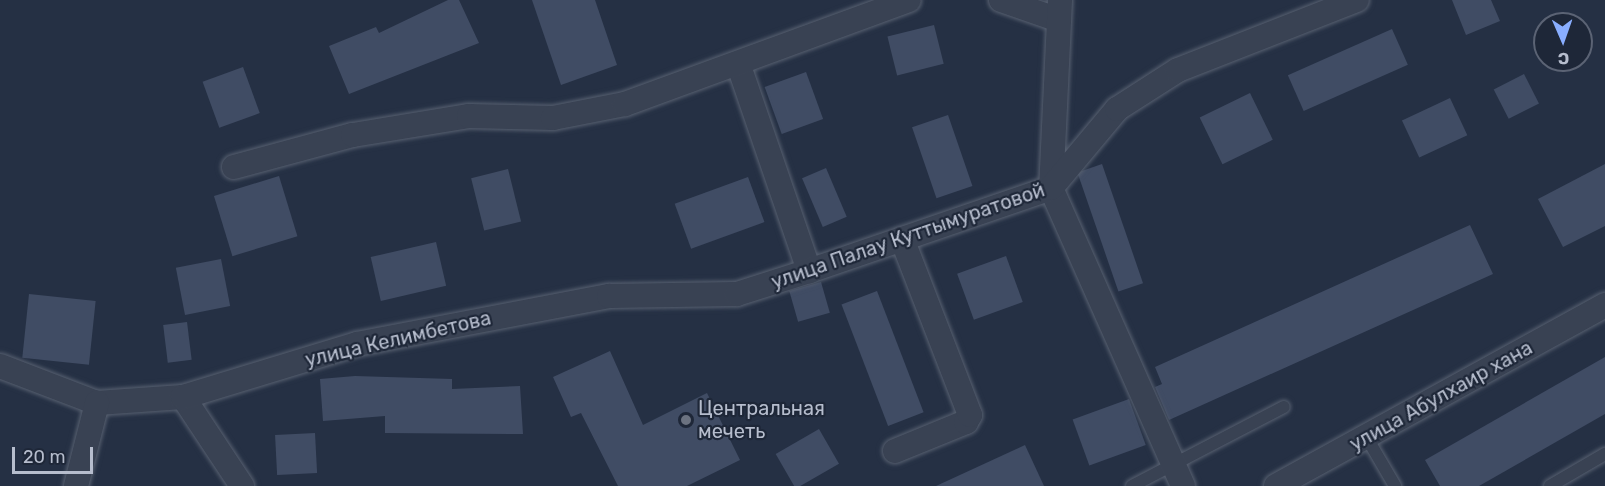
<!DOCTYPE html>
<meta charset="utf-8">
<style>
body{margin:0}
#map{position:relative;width:1605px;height:486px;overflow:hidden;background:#253044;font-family:Rubik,sans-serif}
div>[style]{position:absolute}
.building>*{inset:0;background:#404c64;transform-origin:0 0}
.roads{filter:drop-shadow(0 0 2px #576070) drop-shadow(0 0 2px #576070)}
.service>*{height:12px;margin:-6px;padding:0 6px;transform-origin:6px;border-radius:6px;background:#394253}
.minor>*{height:24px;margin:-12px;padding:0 12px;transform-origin:12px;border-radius:12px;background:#394253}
.dots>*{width:16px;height:16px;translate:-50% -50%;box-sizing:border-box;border:3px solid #1e2738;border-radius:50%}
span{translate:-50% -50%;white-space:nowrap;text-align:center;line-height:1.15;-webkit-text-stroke:4.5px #1e2738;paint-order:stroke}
.street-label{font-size:20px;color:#b6bdcd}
.poi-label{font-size:20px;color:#b6bdcd}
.left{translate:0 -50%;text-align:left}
.north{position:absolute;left:1533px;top:12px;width:60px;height:60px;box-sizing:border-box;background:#1e2738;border:2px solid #5b6374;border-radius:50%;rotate:178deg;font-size:16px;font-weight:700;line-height:24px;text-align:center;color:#b6bdcd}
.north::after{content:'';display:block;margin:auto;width:21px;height:27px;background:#89aeff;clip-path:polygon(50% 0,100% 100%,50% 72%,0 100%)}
.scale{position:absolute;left:12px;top:447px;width:81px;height:27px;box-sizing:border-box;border:3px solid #b6bdcd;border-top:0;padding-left:8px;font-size:18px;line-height:21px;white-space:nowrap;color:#b6bdcd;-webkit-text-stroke:4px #1e2738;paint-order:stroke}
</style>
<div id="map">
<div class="building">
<i style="clip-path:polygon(448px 0,459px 0,479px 43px,349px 94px,329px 46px,376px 27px,379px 33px)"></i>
<i style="clip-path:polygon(532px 0,595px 0,617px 65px,561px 85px)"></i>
<i style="clip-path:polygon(1452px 0,1491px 0,1500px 21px,1466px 35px)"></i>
<i style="left:934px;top:25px;width:40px;height:48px;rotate:76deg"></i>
<i style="left:1392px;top:29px;width:39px;height:114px;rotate:66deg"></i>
<i style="left:243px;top:67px;width:49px;height:43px;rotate:70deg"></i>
<i style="left:806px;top:72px;width:50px;height:44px;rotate:70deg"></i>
<i style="left:1524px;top:74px;width:33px;height:34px;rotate:63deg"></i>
<i style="left:1250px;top:93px;width:52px;height:56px;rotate:64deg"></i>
<i style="left:1450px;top:98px;width:41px;height:53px;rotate:65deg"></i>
<i style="left:948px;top:115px;width:75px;height:38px;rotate:71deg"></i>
<i style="left:1102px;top:164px;width:126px;height:26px;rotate:71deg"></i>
<i style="clip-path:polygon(1605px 164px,1605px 226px,1563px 247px,1538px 199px)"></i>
<i style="left:826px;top:168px;width:53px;height:26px;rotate:67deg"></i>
<i style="left:508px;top:169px;width:54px;height:38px;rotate:76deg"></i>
<i style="left:279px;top:176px;width:63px;height:68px;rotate:73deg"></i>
<i style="left:748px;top:177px;width:48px;height:78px;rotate:70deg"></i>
<i style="clip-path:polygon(1470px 225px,1493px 274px,1169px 420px,1155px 387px,1162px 384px,1155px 367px)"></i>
<i style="left:436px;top:242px;width:45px;height:67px;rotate:77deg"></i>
<i style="left:1006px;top:256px;width:49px;height:52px;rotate:70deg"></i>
<i style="left:221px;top:259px;width:48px;height:46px;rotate:79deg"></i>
<i style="left:821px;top:282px;width:32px;height:33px;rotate:74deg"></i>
<i style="left:877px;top:291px;width:130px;height:38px;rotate:69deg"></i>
<i style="left:29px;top:294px;width:67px;height:64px;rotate:6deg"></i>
<i style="left:187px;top:322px;width:38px;height:24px;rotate:83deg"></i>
<i style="clip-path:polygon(610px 351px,643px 425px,707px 393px,740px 460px,687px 486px,618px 486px,581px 413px,571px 417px,553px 377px)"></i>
<i style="clip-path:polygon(1605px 357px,1605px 414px,1479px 486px,1440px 486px,1425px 460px)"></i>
<i style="clip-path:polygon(355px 376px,452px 379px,452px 389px,520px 386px,523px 434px,385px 433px,385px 416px,323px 421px,320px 379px)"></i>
<i style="left:1129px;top:399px;width:49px;height:60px;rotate:70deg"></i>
<i style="left:819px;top:429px;width:40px;height:50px;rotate:60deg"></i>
<i style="left:315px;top:433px;width:40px;height:40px;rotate:87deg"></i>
<i style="clip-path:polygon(1025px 445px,1044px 486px,936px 486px)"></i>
</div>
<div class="roads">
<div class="service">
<i style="left:1367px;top:438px;width:56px;rotate:59.7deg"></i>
<i style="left:1132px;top:486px;width:171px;rotate:-27.5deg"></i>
<i style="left:1550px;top:486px;width:64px;rotate:-30.2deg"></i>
</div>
<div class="minor">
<i style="left:1001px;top:0;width:61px;rotate:19deg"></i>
<i style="left:1060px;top:0;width:188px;rotate:92.7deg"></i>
<i style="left:1051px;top:188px;width:326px;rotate:66.1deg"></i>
<i style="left:739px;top:66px;width:217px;rotate:71.1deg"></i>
<i style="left:234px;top:167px;width:123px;rotate:-15.1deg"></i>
<i style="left:353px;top:135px;width:118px;rotate:-9.3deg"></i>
<i style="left:469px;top:116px;width:84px;rotate:1.4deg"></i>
<i style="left:553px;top:118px;width:73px;rotate:-11deg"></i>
<i style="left:625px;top:104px;width:302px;rotate:-20.1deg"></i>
<i style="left:0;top:366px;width:104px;rotate:20.9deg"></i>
<i style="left:97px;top:403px;width:86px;rotate:-4deg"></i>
<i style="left:895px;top:451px;width:77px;rotate:-22.2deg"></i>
<i style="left:966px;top:422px;width:8px;rotate:-60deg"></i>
<i style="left:970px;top:415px;width:189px;rotate:-111.1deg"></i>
<i style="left:76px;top:486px;width:86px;rotate:-75.8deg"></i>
<i style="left:242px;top:486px;width:107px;rotate:-123.5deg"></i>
<i style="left:183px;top:397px;width:182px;rotate:-16.9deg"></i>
<i style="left:357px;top:344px;width:257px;rotate:-10.8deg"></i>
<i style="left:609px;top:296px;width:128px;rotate:-0.9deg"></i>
<i style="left:737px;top:294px;width:76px;rotate:-17.7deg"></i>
<i style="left:809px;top:271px;width:256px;rotate:-18.9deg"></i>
<i style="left:1051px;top:188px;width:103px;rotate:-50.1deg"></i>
<i style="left:1117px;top:109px;width:72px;rotate:-32.6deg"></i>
<i style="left:1178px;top:70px;width:192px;rotate:-21.4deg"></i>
<i style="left:1276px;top:486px;width:376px;rotate:-28.8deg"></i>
</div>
</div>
<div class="dots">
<i style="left:686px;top:420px;background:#6b7280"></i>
</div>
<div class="street-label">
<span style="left:908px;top:236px;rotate:-19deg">улица Палау Куттымуратовой</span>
<span style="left:398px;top:339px;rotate:-13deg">улица Келимбетова</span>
<span style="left:1441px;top:396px;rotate:-29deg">улица Абулхаир хана</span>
</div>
<div class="poi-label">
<span class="left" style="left:698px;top:420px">Центральная<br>мечеть</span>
</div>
<div class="north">С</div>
<div class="scale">20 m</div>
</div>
